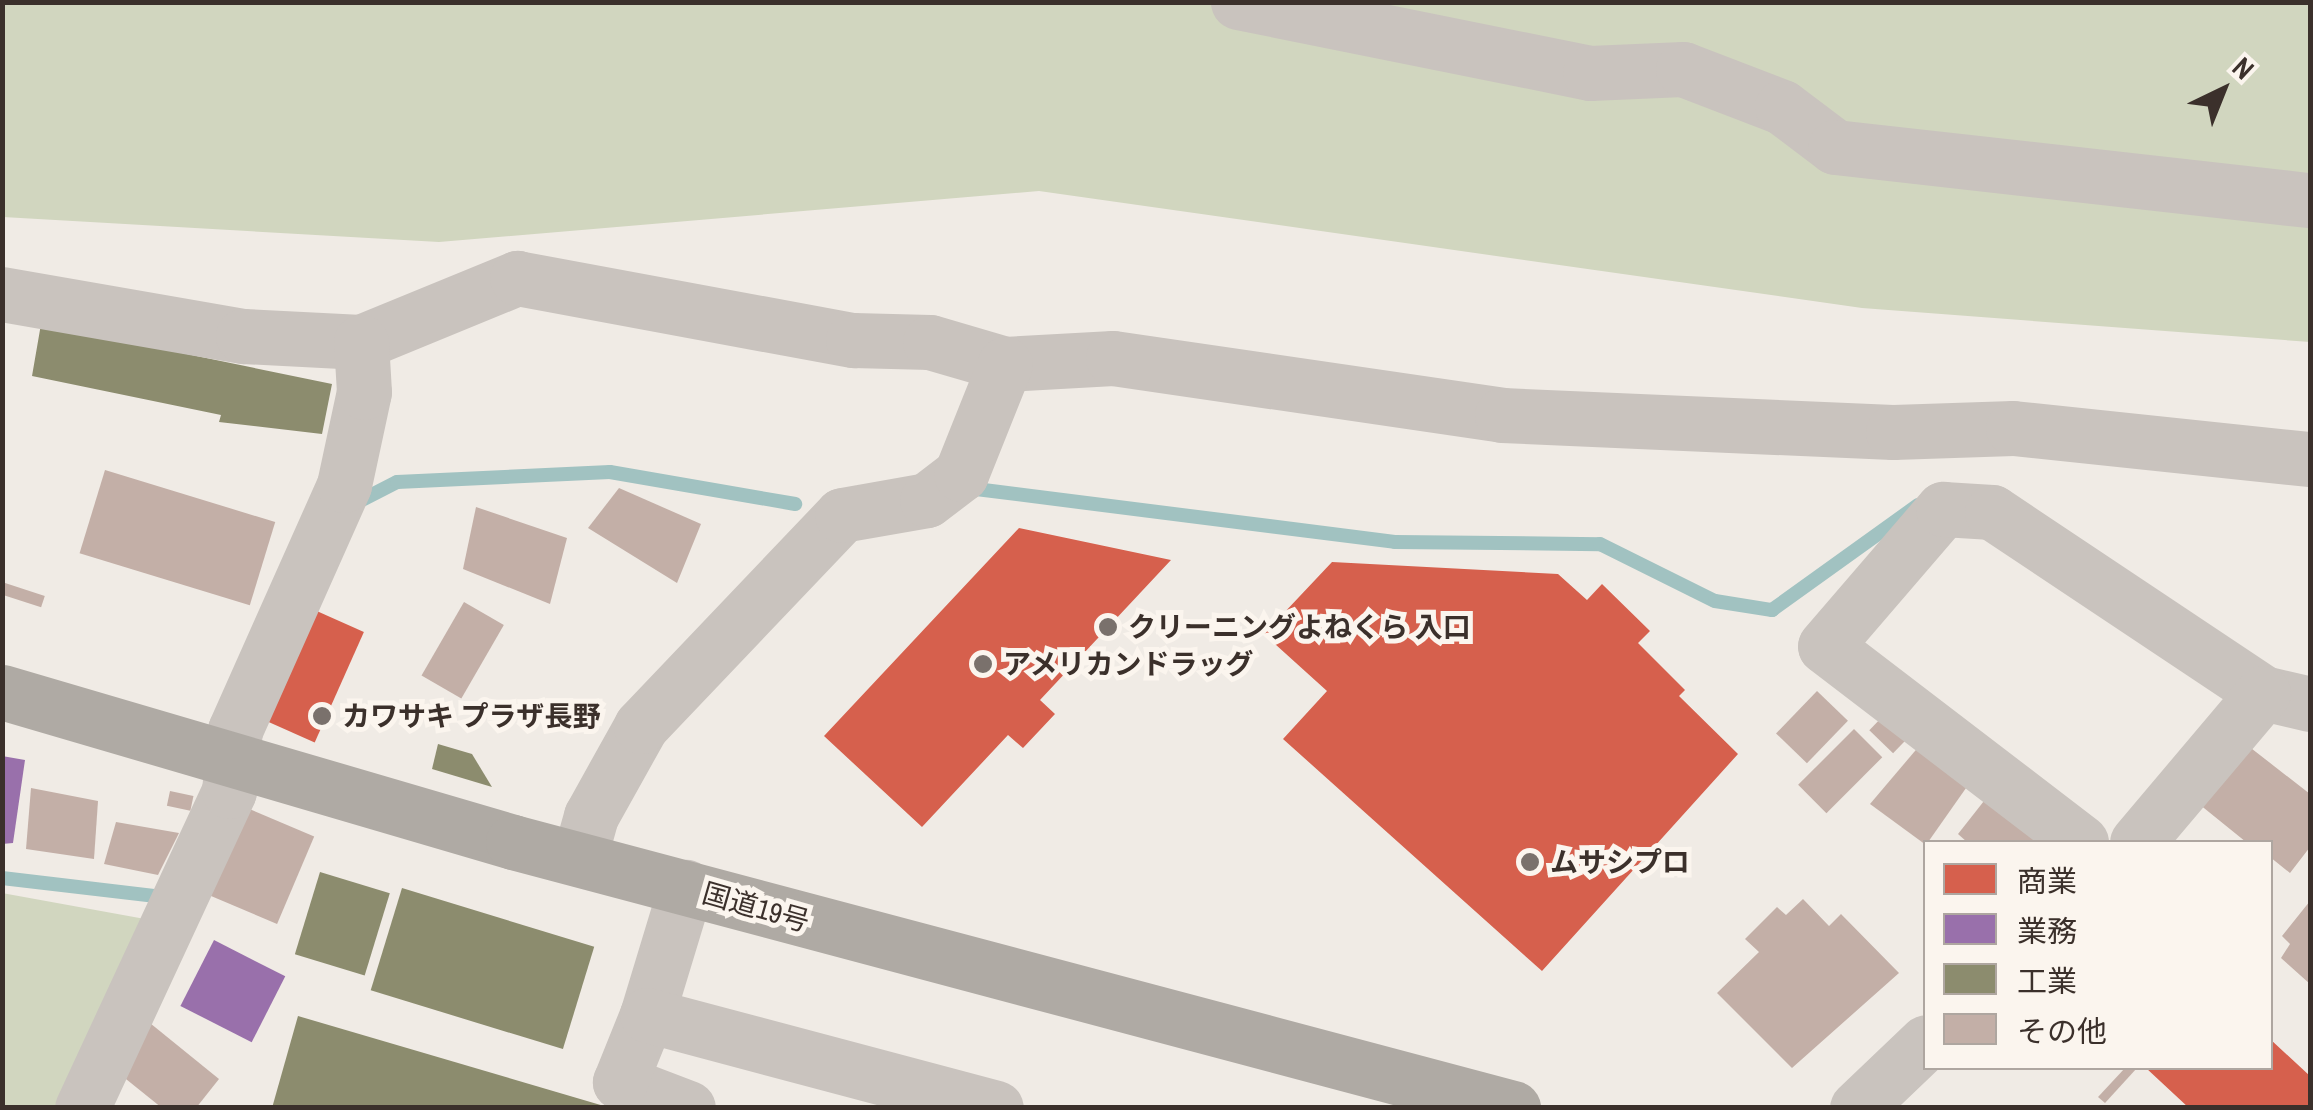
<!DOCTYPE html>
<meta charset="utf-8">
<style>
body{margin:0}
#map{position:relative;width:2313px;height:1110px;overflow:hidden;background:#f0ebe5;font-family:"Archivo Narrow","Noto Sans JP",sans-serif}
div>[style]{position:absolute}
.green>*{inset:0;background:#d1d6bf}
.shops>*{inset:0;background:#d6604d;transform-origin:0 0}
.offices>*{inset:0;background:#9970ab;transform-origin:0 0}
.industry>*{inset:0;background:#8c8c6e;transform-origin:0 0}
.stream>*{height:14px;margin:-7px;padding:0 7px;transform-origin:7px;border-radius:7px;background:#a1c2c1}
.building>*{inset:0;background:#c3afa7;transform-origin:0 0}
.minor>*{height:55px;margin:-27.5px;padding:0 27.5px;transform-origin:27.5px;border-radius:27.5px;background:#c9c3be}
.highway>*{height:55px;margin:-27.5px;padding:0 27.5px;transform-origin:27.5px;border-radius:27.5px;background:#afaaa4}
.dots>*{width:28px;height:28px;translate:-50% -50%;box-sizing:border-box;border:5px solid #fbf5ee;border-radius:50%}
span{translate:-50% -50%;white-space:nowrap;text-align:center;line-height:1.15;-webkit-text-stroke:10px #fbf5ee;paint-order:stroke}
.poi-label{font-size:28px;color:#3b302b;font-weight:700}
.left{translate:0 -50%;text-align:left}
.street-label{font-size:28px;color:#3b302b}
.frame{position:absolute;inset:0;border:5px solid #3b302b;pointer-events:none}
.legend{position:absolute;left:1923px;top:840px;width:350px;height:230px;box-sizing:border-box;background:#fbf5ee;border:2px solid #aea6a0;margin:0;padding:12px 18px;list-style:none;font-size:30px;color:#3b302b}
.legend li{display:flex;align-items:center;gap:20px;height:50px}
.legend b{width:50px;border:2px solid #aea6a0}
.north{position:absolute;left:2173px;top:40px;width:100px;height:100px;-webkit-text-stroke:8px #fbf5ee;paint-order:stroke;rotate:43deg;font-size:28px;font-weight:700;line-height:40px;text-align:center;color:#3b302b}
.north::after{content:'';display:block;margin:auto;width:35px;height:45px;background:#3b302b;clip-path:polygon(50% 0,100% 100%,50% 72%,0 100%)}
</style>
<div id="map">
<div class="green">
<i style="clip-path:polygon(2px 3px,2310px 3px,2310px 342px,1862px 308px,1039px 191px,439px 242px,3px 217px)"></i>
<i style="clip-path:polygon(2px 893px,156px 921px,64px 1107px,3px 1107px)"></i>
</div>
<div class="shops">
<i style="clip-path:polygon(1019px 528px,1171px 560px,1040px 700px,1055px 714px,1023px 748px,1008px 735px,922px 827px,824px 736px)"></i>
<i style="clip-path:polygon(1332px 562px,1558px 574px,1587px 600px,1602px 584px,1650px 631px,1638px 643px,1685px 690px,1679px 696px,1738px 754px,1542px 971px,1283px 739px,1327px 691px,1264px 634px)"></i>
<i style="left:310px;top:608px;width:59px;height:121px;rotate:24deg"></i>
<i style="clip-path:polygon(2270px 1039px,2310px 1076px,2310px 1108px,2189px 1108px,2146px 1068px,2270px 1068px)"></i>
</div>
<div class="offices">
<i style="clip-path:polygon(2px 756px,25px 760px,13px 843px,2px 844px)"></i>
<i style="left:214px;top:940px;width:80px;height:74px;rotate:27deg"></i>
</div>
<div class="industry">
<i style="clip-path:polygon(41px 324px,332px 384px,322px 434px,219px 422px,221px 415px,32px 376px)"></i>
<i style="clip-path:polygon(438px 744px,472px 754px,492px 787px,432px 769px)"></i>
<i style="left:320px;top:872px;width:73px;height:86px;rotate:17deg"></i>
<i style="left:402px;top:888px;width:201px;height:107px;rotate:17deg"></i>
<i style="clip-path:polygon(298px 1016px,604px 1106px,604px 1108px,272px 1108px)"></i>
</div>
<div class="stream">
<i style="left:968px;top:488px;width:430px;rotate:7.2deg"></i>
<i style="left:1395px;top:542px;width:205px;rotate:0.6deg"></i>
<i style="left:1600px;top:544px;width:128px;rotate:26.4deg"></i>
<i style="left:1715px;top:601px;width:58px;rotate:9deg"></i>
<i style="left:1772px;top:610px;width:180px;rotate:-35.7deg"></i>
<i style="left:356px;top:503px;width:46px;rotate:-27.1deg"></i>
<i style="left:397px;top:482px;width:213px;rotate:-2.7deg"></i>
<i style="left:610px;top:472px;width:188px;rotate:9.8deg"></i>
<i style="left:2px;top:878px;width:155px;rotate:6.7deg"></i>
</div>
<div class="building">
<i style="left:105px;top:470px;width:178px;height:87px;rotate:17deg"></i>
<i style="clip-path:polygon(619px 488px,701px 524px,677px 583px,588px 528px)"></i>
<i style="clip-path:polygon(476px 507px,567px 538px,550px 604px,463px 569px)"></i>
<i style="left:2px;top:582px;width:45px;height:12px;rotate:18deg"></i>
<i style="left:464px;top:602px;width:46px;height:85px;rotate:30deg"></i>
<i style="left:1817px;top:691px;width:43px;height:59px;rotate:44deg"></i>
<i style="left:1886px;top:713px;width:33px;height:24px;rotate:44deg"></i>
<i style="left:1854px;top:729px;width:40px;height:79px;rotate:45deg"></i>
<i style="clip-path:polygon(1926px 738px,1978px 771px,1926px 845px,1870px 804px)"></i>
<i style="clip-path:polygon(2247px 745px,2310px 794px,2310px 847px,2290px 873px,2270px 857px,2270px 842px,2246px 842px,2199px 804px)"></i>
<i style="clip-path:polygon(1995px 787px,2068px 842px,1967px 842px,1958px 834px)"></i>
<i style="clip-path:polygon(31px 788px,98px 801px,94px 859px,26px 849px)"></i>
<i style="left:170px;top:791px;width:24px;height:15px;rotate:12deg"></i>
<i style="left:247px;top:808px;width:73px;height:95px;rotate:23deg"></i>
<i style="clip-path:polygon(116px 822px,179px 833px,158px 875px,104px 864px)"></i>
<i style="clip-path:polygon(1803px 899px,1829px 926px,1841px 914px,1899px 973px,1792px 1068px,1717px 993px,1759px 952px,1745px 939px,1777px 907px,1786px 915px)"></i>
<i style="clip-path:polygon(2310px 901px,2310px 984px,2281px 958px,2290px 944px,2282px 936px)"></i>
<i style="clip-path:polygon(145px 1019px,219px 1079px,196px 1108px,162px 1108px,116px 1071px)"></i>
<i style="clip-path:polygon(2125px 1068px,2137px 1068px,2105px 1103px,2098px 1097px)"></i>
</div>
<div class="minor">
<i style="left:1238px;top:2px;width:359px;rotate:11.4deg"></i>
<i style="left:1590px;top:73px;width:93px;rotate:-2.5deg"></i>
<i style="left:1683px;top:69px;width:106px;rotate:21deg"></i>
<i style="left:1782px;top:107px;width:66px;rotate:37deg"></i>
<i style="left:1835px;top:147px;width:478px;rotate:6.4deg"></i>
<i style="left:2px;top:294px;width:245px;rotate:9.9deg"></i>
<i style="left:243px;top:336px;width:118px;rotate:2.9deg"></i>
<i style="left:361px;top:342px;width:169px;rotate:-22.3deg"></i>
<i style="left:517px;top:278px;width:342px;rotate:10.5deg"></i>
<i style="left:853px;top:340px;width:77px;rotate:1.5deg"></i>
<i style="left:930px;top:342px;width:78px;rotate:16.3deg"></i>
<i style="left:1005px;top:364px;width:108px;rotate:-3.2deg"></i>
<i style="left:1113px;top:358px;width:393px;rotate:8.3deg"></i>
<i style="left:1502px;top:415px;width:391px;rotate:2.5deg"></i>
<i style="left:1893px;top:432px;width:120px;rotate:-1.9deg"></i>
<i style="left:2013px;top:428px;width:299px;rotate:6deg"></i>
<i style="left:2263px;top:693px;width:48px;rotate:13.2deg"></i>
<i style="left:2081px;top:842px;width:322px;rotate:-142.6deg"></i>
<i style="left:1825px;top:646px;width:181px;rotate:-49.3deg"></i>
<i style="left:1943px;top:509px;width:49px;rotate:3.5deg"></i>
<i style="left:1992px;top:512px;width:326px;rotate:33.7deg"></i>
<i style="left:2263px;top:693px;width:195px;rotate:130.2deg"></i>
<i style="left:579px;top:859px;width:45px;rotate:-74.4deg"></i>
<i style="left:591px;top:816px;width:103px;rotate:-60.9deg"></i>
<i style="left:641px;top:726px;width:291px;rotate:-46.4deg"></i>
<i style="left:842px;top:515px;width:86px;rotate:-10deg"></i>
<i style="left:927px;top:500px;width:43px;rotate:-37.4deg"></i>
<i style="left:961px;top:474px;width:118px;rotate:-68.2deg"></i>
<i style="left:647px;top:1015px;width:134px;rotate:-73.1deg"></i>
<i style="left:82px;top:1108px;width:349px;rotate:-65.1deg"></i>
<i style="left:229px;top:791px;width:61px;rotate:-84.4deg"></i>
<i style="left:235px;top:730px;width:268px;rotate:-66deg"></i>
<i style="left:344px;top:485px;width:95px;rotate:-77.9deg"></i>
<i style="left:364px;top:392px;width:50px;rotate:-93.4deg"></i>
<i style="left:688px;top:1108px;width:73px;rotate:-159.1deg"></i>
<i style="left:620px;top:1082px;width:72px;rotate:-68.1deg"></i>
<i style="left:647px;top:1015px;width:361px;rotate:14.9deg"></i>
<i style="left:1857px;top:1108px;width:95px;rotate:-43.7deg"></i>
</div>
<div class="highway">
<i style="left:2px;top:692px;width:533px;rotate:16.36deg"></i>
<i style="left:513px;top:842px;width:1035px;rotate:14.9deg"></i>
</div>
<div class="dots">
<i style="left:1108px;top:627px;background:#7a716c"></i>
<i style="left:983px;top:664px;background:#7a716c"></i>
<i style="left:322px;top:716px;background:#7a716c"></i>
<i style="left:1530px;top:862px;background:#7a716c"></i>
</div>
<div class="poi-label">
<span class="left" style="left:1128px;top:627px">クリーニングよねくら 入口</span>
<span class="left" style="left:1003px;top:664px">アメリカンドラッグ</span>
<span class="left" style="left:342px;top:716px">カワサキ プラザ長野</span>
<span class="left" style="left:1550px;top:862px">ムサシプロ</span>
</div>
<div class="street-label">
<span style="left:756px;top:907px;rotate:16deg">国道19号</span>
</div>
<div class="frame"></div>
<ul class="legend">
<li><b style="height:28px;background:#d6604d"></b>商業</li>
<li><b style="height:28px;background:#9970ab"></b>業務</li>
<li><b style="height:28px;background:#8c8c6e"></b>工業</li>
<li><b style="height:28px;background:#c3afa7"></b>その他</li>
</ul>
<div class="north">N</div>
</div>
